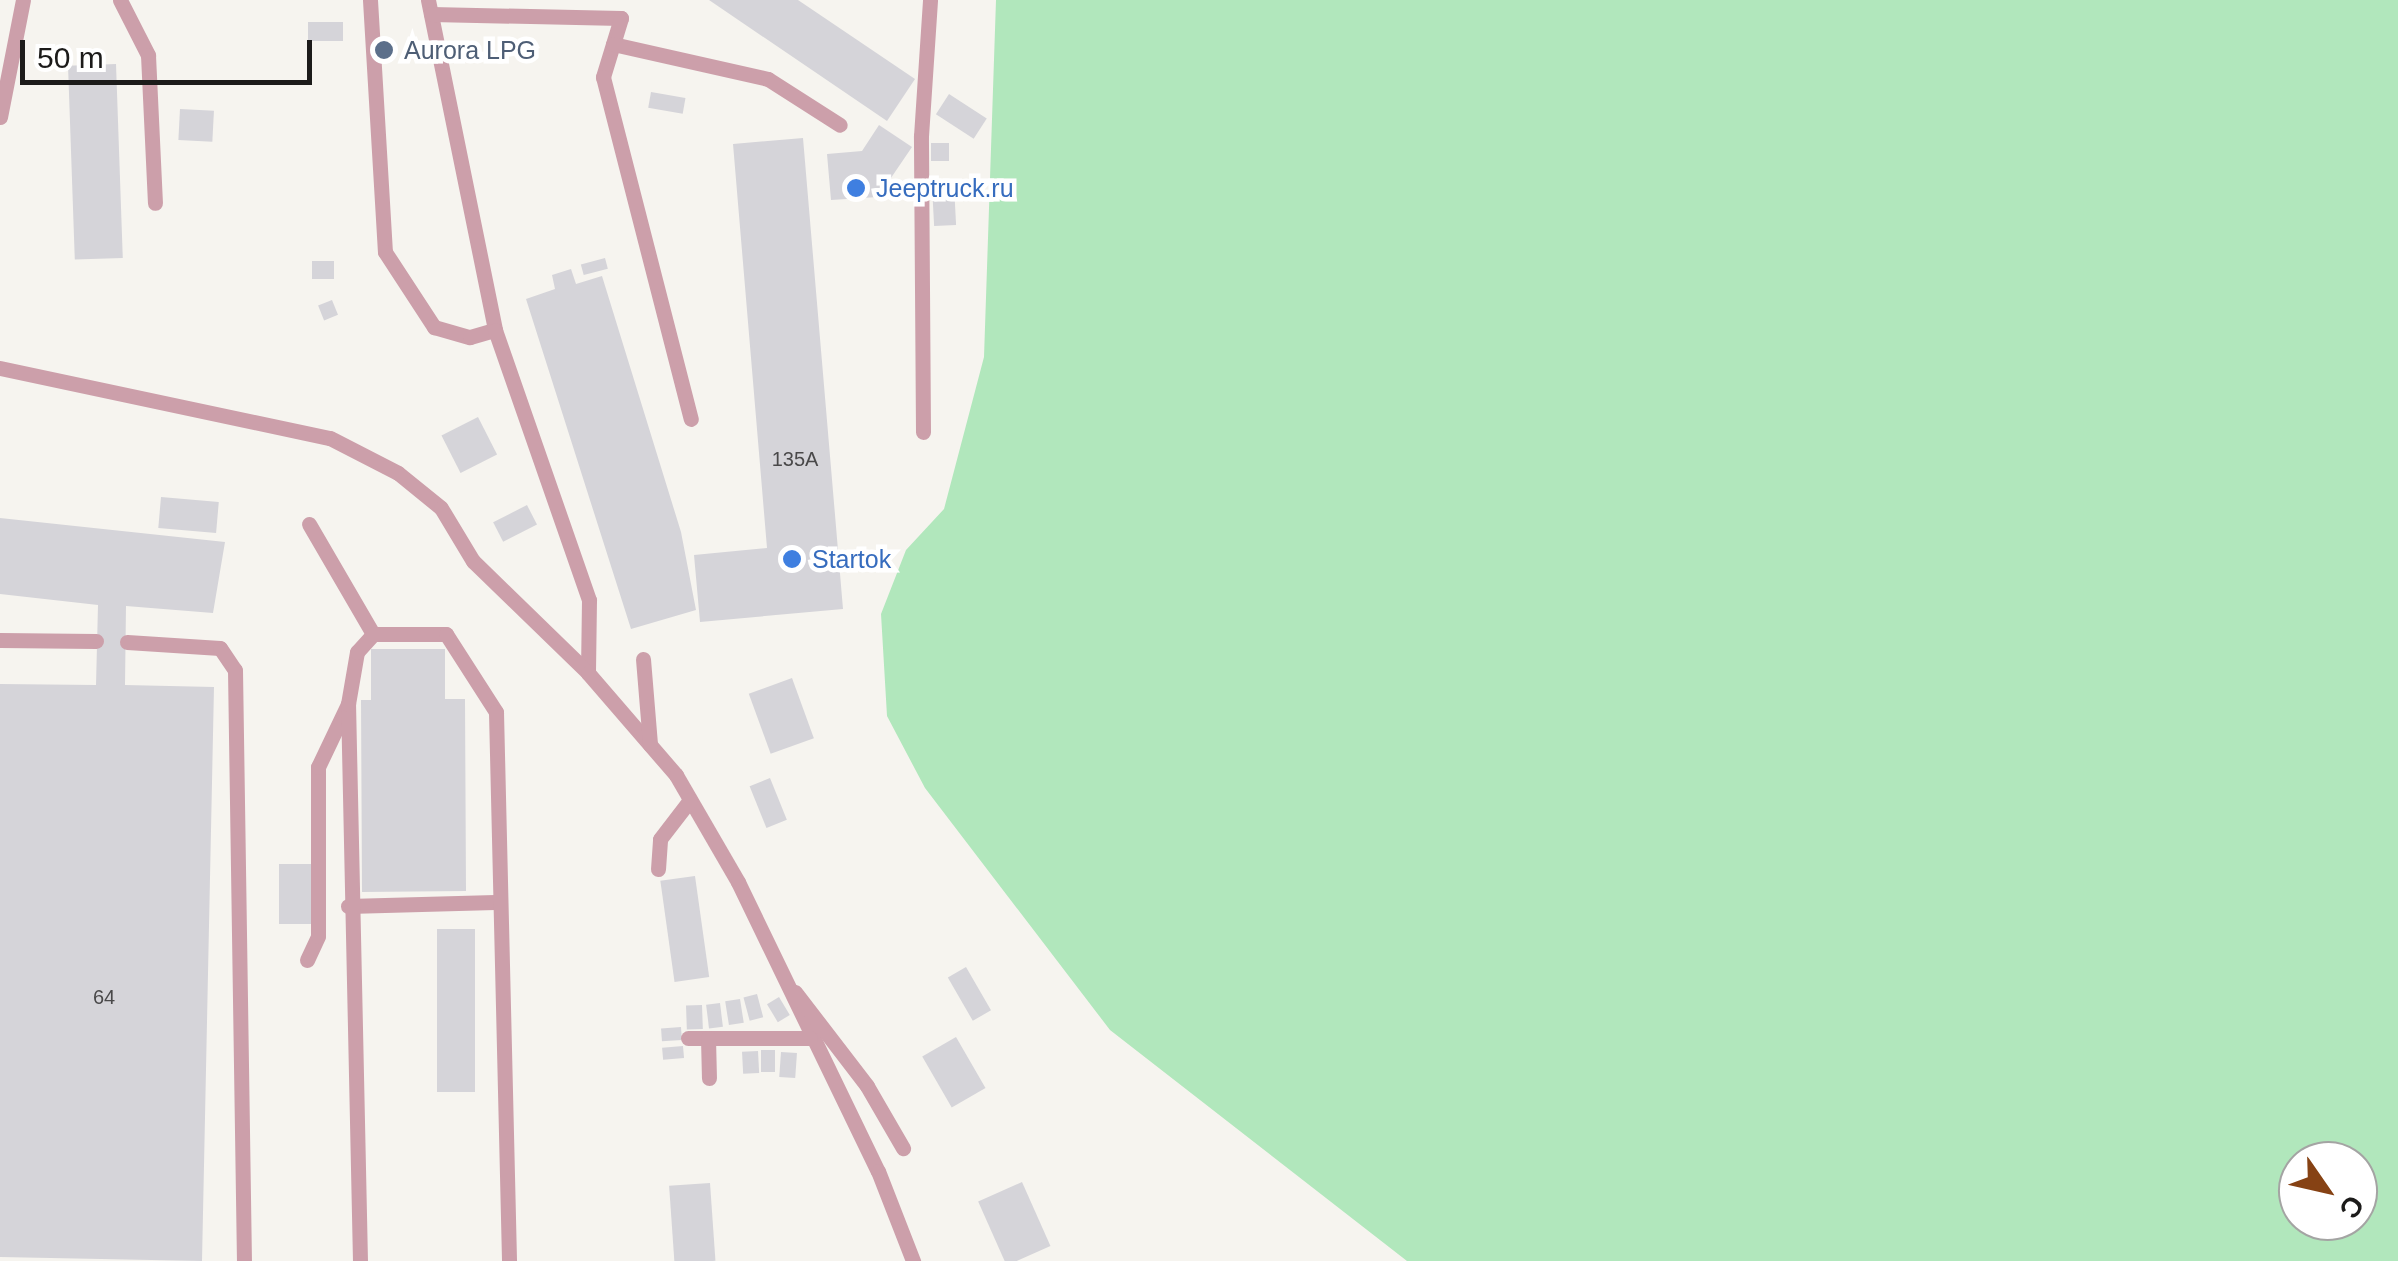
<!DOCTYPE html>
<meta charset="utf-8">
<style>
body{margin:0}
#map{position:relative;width:2398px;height:1261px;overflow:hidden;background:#f6f4ef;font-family:Arial,sans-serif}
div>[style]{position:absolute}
.green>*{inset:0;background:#b1e7bc}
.building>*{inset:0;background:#d5d4d9;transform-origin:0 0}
.service>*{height:15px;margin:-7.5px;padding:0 7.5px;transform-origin:7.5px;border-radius:7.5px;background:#cc9faa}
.dots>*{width:28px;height:28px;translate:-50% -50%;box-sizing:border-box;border:5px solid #fff;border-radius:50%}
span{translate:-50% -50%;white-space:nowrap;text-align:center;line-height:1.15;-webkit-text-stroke:9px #fff;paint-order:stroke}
.number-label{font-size:20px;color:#4a494a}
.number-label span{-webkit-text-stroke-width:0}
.service-label{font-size:25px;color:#4e5e75}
.left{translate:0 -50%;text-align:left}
.shop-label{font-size:25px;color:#366cbe}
.north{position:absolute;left:2278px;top:1141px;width:100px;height:100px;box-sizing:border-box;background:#fff;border:2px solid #a4a4a3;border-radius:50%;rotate:124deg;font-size:28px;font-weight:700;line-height:40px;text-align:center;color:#1c1b1a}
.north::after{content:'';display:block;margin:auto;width:35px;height:45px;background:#864214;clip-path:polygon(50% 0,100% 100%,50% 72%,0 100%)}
.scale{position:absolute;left:20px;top:40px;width:292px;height:45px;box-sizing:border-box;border:5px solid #1c1b1a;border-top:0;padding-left:12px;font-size:30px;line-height:35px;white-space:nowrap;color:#1c1b1a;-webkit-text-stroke:8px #fff;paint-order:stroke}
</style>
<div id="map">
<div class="green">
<i style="clip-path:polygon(evenodd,996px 0,2398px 0,2398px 1261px,1407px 1261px,1110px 1030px,925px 788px,887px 716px,881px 614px,906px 550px,944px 509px,984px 357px,996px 0,2298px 1161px,2358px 1161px,2358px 1221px,2298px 1221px,2298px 1161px)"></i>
</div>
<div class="building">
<i style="clip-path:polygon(709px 0,798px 0,915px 79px,887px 121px)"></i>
<i style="left:308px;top:22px;width:35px;height:19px"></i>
<i style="left:116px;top:64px;width:194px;height:48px;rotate:88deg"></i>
<i style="left:651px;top:92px;width:35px;height:16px;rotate:10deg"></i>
<i style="left:949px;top:94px;width:45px;height:24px;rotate:33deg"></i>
<i style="left:180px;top:109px;width:34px;height:31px;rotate:3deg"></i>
<i style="clip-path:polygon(879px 125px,912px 147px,878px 197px,831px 200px,827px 154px,862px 151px)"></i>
<i style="clip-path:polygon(803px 138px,843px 609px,700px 622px,694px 555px,767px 548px,733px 144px)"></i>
<i style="left:931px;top:143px;width:18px;height:18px"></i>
<i style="left:954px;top:185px;width:40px;height:22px;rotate:87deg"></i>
<i style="left:605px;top:258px;width:11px;height:25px;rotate:75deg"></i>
<i style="left:312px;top:261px;width:22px;height:18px"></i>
<i style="clip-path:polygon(571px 269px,576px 284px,602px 276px,681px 532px,696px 610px,631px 629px,526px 299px,555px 289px,552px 275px)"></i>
<i style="left:332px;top:300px;width:16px;height:15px;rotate:68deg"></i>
<i style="left:478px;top:417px;width:42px;height:41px;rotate:63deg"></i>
<i style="left:161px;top:497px;width:58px;height:31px;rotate:5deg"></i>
<i style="left:527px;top:505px;width:22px;height:38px;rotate:63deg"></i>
<i style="clip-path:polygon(0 518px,225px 542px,213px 613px,126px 606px,125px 685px,214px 687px,202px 1261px,0 1257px,0 684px,96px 685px,98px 605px,0 594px)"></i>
<i style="clip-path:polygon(371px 649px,445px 649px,445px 699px,465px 699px,466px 891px,362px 892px,361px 700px,371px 700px)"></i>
<i style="left:792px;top:678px;width:64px;height:46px;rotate:70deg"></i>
<i style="left:770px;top:778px;width:45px;height:22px;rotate:68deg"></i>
<i style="left:279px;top:864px;width:33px;height:60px"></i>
<i style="left:695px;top:876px;width:102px;height:35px;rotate:82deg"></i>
<i style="left:437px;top:929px;width:38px;height:163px"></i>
<i style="left:966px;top:967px;width:50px;height:21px;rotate:60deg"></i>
<i style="left:757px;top:994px;width:24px;height:14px;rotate:75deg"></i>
<i style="left:779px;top:997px;width:21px;height:14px;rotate:59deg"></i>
<i style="left:740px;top:999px;width:24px;height:15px;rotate:81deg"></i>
<i style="left:720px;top:1003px;width:24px;height:14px;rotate:83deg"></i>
<i style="left:702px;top:1005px;width:24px;height:16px;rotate:88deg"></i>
<i style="left:681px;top:1027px;width:13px;height:20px;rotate:86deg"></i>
<i style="left:956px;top:1037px;width:59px;height:39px;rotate:60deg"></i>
<i style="left:683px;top:1046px;width:12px;height:21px;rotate:85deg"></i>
<i style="left:775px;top:1050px;width:22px;height:14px;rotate:90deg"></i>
<i style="left:758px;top:1051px;width:22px;height:16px;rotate:87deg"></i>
<i style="left:781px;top:1052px;width:16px;height:25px;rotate:4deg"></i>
<i style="left:1022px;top:1182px;width:70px;height:48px;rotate:66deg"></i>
<i style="left:710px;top:1183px;width:78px;height:41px;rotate:86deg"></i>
</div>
<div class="service">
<i style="left:120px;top:0;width:62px;rotate:63deg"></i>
<i style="left:148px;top:55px;width:148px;rotate:87.3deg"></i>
<i style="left:370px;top:0;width:252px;rotate:86.6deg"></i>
<i style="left:385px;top:252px;width:90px;rotate:56.8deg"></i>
<i style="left:434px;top:327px;width:37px;rotate:16deg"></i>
<i style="left:470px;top:337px;width:26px;rotate:-16deg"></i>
<i style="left:428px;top:0;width:337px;rotate:78.5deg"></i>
<i style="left:495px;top:330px;width:286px;rotate:70.8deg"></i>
<i style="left:589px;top:600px;width:73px;rotate:90.8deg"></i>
<i style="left:431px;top:14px;width:190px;rotate:1.2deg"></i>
<i style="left:621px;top:18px;width:62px;rotate:107deg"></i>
<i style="left:603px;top:77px;width:353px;rotate:75.6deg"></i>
<i style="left:613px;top:44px;width:159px;rotate:12.7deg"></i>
<i style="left:768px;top:79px;width:85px;rotate:32.6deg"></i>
<i style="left:0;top:117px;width:119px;rotate:-78.9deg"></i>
<i style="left:0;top:368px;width:337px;rotate:12deg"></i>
<i style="left:330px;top:438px;width:76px;rotate:27.2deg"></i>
<i style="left:398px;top:473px;width:55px;rotate:39.1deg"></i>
<i style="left:441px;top:508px;width:62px;rotate:58.9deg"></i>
<i style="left:473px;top:561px;width:161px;rotate:44.2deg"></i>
<i style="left:588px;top:673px;width:135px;rotate:49.2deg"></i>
<i style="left:676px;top:775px;width:124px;rotate:59.9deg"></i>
<i style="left:738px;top:882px;width:321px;rotate:64.2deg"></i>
<i style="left:878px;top:1171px;width:97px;rotate:68.7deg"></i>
<i style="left:923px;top:432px;width:296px;rotate:-90.4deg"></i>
<i style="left:921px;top:136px;width:136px;rotate:-86.2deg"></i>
<i style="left:309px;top:524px;width:127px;rotate:59.8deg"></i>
<i style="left:0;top:640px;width:96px;rotate:0.6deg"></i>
<i style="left:127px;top:642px;width:93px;rotate:3.7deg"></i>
<i style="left:220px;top:648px;width:27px;rotate:56deg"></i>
<i style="left:235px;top:670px;width:591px;rotate:89.13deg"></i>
<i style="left:643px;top:659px;width:86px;rotate:85.3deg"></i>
<i style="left:658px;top:869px;width:30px;rotate:-86deg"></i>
<i style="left:660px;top:839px;width:49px;rotate:-52.4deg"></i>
<i style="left:348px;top:906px;width:147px;rotate:-1.6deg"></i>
<i style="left:307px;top:960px;width:26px;rotate:-65deg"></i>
<i style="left:318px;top:936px;width:169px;rotate:-90deg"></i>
<i style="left:318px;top:767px;width:70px;rotate:-64.5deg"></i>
<i style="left:795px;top:992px;width:118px;rotate:52.5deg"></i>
<i style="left:867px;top:1086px;width:72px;rotate:59.9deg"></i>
<i style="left:688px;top:1038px;width:122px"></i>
<i style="left:708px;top:1038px;width:40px;rotate:88.6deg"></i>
<i style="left:360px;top:1261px;width:557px;rotate:-91.23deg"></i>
<i style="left:348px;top:704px;width:53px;rotate:-80.2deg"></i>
<i style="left:357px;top:652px;width:24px;rotate:-48deg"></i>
<i style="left:373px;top:634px;width:73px"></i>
<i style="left:446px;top:634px;width:93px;rotate:57.3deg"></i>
<i style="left:496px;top:712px;width:549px;rotate:88.64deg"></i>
</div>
<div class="dots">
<i style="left:384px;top:50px;background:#5c6f8a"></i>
<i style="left:856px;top:188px;background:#3f7fe0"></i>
<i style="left:792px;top:559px;background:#3f7fe0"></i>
</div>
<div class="number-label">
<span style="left:795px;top:459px">135А</span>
<span style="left:104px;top:997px">64</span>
</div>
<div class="service-label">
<span class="left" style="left:404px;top:50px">Aurora LPG</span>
</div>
<div class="shop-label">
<span class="left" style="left:876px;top:188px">Jeeptruck.ru</span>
<span class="left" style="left:812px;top:559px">Startok</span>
</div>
<div class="north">С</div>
<div class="scale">50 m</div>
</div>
